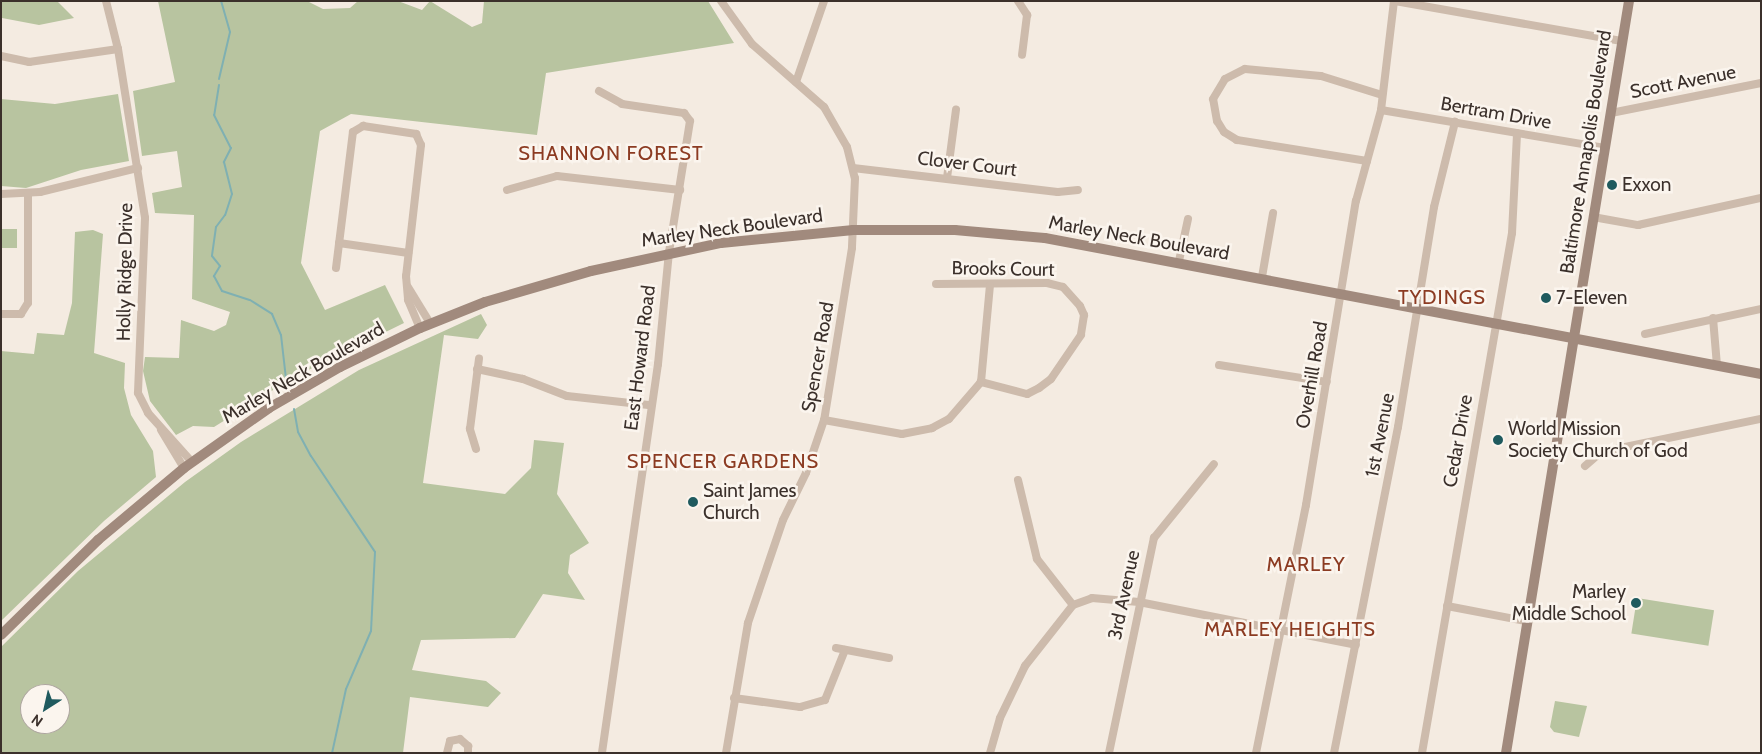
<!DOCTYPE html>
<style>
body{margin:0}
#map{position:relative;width:1762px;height:754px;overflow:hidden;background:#f4ebe1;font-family:Cabin,sans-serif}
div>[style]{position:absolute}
.green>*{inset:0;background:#b8c4a0;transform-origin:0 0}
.stream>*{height:2px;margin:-1px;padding:0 1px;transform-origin:1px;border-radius:1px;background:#7fb0b2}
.minor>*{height:8px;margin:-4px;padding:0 4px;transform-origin:4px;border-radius:4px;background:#cdbbac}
.secondary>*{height:10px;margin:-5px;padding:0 5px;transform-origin:5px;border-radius:5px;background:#a18a7d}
.dots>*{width:14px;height:14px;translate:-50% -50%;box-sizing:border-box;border:2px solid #fbf5ee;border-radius:50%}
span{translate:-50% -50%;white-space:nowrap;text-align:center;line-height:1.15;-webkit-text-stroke:5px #fbf5ee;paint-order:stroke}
.street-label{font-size:19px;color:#3b302b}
.poi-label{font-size:19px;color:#3b302b}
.left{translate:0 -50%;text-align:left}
.right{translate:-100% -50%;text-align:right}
.neighbourhood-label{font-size:20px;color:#8c3b22;letter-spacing:1px}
.frame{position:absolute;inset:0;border:2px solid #3b302b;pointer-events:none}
.north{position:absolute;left:20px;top:684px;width:50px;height:50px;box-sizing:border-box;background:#fbf5ee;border:1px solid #aea6a0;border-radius:50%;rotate:215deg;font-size:14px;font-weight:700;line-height:20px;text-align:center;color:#3b302b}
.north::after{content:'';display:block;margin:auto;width:18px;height:22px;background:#1f5a5e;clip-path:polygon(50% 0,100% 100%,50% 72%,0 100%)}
</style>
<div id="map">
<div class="green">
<i style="clip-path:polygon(1px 1px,57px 1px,74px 18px,39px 25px,2px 18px)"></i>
<i style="clip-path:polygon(158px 1px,307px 1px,323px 9px,350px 8px,358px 1px,398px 1px,422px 10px,430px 1px,472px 27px,482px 23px,484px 1px,708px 1px,734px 43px,546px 73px,537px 135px,351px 114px,320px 131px,301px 263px,325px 310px,385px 285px,404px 323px,294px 377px,214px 427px,193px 426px,176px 435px,150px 401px,143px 371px,145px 357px,179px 358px,181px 320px,214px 331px,226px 325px,230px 312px,192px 299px,194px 215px,155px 213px,152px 193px,182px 187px,177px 151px,142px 156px,133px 91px,175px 82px)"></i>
<i style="clip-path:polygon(118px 94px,129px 161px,81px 170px,26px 188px,1px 186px,1px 99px,55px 104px)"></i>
<i style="left:1px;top:229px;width:16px;height:19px"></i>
<i style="clip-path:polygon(93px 230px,103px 234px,94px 353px,125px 363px,124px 388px,131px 415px,153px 451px,156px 477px,104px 521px,1px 621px,1px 351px,34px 354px,37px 333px,64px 335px,72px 303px,75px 232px)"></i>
<i style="clip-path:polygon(evenodd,481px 314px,487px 325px,478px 339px,444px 335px,423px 483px,505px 494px,531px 468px,534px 440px,564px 443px,557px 494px,589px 543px,570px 555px,568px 573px,585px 600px,543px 594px,515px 638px,421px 640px,412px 670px,486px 681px,501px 693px,488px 707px,410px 697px,403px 753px,1px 753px,1px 647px,78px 571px,185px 482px,241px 442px,359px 370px,481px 314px,30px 694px,60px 694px,60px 724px,30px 724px,30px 694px)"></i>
<i style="left:1637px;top:598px;width:78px;height:36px;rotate:9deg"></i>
<i style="clip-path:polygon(1555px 701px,1587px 706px,1579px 737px,1554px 732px,1550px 727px)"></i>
</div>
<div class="stream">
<i style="left:219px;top:79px;width:48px;rotate:-76.8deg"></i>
<i style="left:230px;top:32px;width:32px;rotate:-106deg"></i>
<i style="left:219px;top:85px;width:30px;rotate:99deg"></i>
<i style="left:214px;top:115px;width:37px;rotate:63deg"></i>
<i style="left:231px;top:148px;width:16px;rotate:117deg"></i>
<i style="left:224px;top:162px;width:33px;rotate:76deg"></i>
<i style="left:232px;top:194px;width:22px;rotate:108deg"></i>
<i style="left:225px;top:215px;width:15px;rotate:127deg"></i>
<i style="left:216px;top:227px;width:29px;rotate:98deg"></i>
<i style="left:212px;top:256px;width:13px;rotate:51deg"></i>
<i style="left:220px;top:266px;width:12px;rotate:121deg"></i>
<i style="left:214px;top:276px;width:17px;rotate:62deg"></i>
<i style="left:222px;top:291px;width:29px;rotate:18deg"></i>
<i style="left:250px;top:300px;width:26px;rotate:32deg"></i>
<i style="left:272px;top:314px;width:23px;rotate:67deg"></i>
<i style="left:281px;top:335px;width:44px;rotate:83.5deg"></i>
<i style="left:294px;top:409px;width:23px;rotate:80deg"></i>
<i style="left:298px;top:432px;width:27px;rotate:62deg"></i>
<i style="left:311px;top:456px;width:115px;rotate:56.3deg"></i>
<i style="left:375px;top:552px;width:79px;rotate:92.9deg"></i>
<i style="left:371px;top:631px;width:63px;rotate:113.3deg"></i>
<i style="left:346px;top:689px;width:66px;rotate:102.3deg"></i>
</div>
<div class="minor">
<i style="left:106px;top:1px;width:49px;rotate:76deg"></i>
<i style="left:118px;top:49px;width:171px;rotate:80.9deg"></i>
<i style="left:145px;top:218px;width:175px;rotate:92.3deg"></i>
<i style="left:138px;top:393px;width:22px;rotate:63deg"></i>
<i style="left:148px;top:413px;width:66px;rotate:48.1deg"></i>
<i style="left:721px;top:1px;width:53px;rotate:54.2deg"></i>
<i style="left:752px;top:44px;width:96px;rotate:41.2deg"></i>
<i style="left:824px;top:107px;width:46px;rotate:60.1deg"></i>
<i style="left:847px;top:147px;width:32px;rotate:76deg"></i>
<i style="left:855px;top:178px;width:70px;rotate:92.5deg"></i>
<i style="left:852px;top:248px;width:174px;rotate:99.2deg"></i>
<i style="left:824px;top:420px;width:56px;rotate:108.8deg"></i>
<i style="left:806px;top:473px;width:52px;rotate:116.1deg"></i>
<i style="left:783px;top:520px;width:109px;rotate:108.8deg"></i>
<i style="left:748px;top:623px;width:132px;rotate:99.6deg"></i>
<i style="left:1018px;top:1px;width:17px;rotate:57deg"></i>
<i style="left:1027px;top:15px;width:40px;rotate:97.1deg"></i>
<i style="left:1395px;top:1px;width:230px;rotate:10deg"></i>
<i style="left:1px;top:56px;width:29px;rotate:12deg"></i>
<i style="left:29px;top:62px;width:90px;rotate:-8.3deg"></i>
<i style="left:796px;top:82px;width:86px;rotate:-70.9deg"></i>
<i style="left:599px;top:91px;width:26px;rotate:29deg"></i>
<i style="left:622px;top:104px;width:63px;rotate:8.3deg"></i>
<i style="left:684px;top:113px;width:10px;rotate:53deg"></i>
<i style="left:690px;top:121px;width:133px;rotate:99.1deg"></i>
<i style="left:669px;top:252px;width:113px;rotate:95.6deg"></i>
<i style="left:658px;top:364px;width:393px;rotate:98.2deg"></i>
<i style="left:1381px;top:110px;width:227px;rotate:9.6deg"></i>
<i style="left:1611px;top:113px;width:153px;rotate:-11.3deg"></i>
<i style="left:1367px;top:161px;width:132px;rotate:-170.8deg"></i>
<i style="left:1237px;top:140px;width:15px;rotate:-148deg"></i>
<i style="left:1224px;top:132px;width:13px;rotate:-122deg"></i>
<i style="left:1217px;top:121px;width:22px;rotate:-100deg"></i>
<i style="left:1213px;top:99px;width:23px;rotate:-59deg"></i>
<i style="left:1225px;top:79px;width:22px;rotate:-27deg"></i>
<i style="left:1245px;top:69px;width:76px;rotate:5.3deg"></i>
<i style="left:1321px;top:76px;width:64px;rotate:17.3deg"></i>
<i style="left:853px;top:168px;width:206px;rotate:6.7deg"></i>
<i style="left:1058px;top:192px;width:20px;rotate:-6deg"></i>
<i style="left:947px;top:178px;width:69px;rotate:-82.5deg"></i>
<i style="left:507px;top:190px;width:52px;rotate:-15.6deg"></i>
<i style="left:557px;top:176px;width:124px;rotate:6.5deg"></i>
<i style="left:1px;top:194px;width:39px;rotate:-3deg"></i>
<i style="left:40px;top:192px;width:101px;rotate:-13.8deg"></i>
<i style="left:1593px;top:217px;width:46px;rotate:10.1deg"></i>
<i style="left:1638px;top:225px;width:126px;rotate:-12.4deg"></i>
<i style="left:339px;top:243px;width:70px;rotate:8.2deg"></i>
<i style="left:1179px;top:261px;width:43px;rotate:-77.9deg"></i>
<i style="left:336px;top:268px;width:137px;rotate:-82.9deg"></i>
<i style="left:353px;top:132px;width:12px;rotate:-31deg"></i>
<i style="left:363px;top:126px;width:54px;rotate:8.6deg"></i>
<i style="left:416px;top:134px;width:12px;rotate:66deg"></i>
<i style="left:421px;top:145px;width:132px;rotate:96.5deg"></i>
<i style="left:406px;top:276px;width:24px;rotate:85deg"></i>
<i style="left:408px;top:300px;width:30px;rotate:67deg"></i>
<i style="left:1262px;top:277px;width:65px;rotate:-80.2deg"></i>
<i style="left:936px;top:284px;width:111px;rotate:-0.5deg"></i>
<i style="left:1047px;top:283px;width:16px;rotate:14deg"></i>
<i style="left:1063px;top:287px;width:25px;rotate:48deg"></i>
<i style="left:1080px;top:306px;width:10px;rotate:66deg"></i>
<i style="left:1084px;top:315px;width:20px;rotate:99deg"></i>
<i style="left:1081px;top:335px;width:53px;rotate:124.3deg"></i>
<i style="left:1051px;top:379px;width:15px;rotate:143deg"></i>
<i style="left:1039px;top:388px;width:13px;rotate:153deg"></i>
<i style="left:1027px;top:394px;width:48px;rotate:-165.4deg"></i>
<i style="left:408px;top:287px;width:42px;rotate:58.6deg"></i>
<i style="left:1px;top:314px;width:20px"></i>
<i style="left:21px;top:314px;width:13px;rotate:-58deg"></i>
<i style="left:28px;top:303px;width:109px;rotate:-90deg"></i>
<i style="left:1713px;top:318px;width:48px;rotate:85.2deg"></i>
<i style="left:1645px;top:334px;width:119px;rotate:-12.2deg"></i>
<i style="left:1219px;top:365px;width:109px;rotate:8.9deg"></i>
<i style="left:477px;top:369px;width:47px;rotate:12.3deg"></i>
<i style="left:523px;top:379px;width:47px;rotate:21.1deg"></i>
<i style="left:567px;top:396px;width:82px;rotate:6.3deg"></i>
<i style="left:824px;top:420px;width:79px;rotate:10.2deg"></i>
<i style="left:902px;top:434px;width:31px;rotate:-11deg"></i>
<i style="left:932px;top:428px;width:19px;rotate:-28deg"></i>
<i style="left:949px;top:419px;width:49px;rotate:-49.1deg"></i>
<i style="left:981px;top:382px;width:97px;rotate:-84.7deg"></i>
<i style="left:161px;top:430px;width:44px;rotate:58.8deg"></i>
<i style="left:476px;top:449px;width:21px;rotate:-107deg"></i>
<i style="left:470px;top:429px;width:71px;rotate:-82.7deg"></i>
<i style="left:1585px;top:466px;width:21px;rotate:-41deg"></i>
<i style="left:1601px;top:452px;width:163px;rotate:-11.7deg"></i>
<i style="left:1018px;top:480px;width:81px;rotate:76.5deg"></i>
<i style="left:1037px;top:559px;width:58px;rotate:52deg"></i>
<i style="left:1447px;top:606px;width:79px;rotate:10.9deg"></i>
<i style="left:836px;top:648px;width:54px;rotate:10.7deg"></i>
<i style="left:734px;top:698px;width:67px;rotate:7.8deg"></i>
<i style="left:800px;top:707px;width:26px;rotate:-16deg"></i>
<i style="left:825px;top:700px;width:54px;rotate:-68.2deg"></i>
<i style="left:447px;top:753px;width:12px;rotate:-76deg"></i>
<i style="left:450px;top:741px;width:10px;rotate:-11deg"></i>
<i style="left:460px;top:739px;width:11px;rotate:41deg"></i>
<i style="left:468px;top:746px;width:7px;rotate:90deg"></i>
<i style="left:990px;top:753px;width:36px;rotate:-74deg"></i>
<i style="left:1000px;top:718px;width:58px;rotate:-64.3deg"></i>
<i style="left:1025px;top:666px;width:78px;rotate:-51.8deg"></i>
<i style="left:1073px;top:605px;width:20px;rotate:-20deg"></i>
<i style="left:1092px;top:598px;width:47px;rotate:4.9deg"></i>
<i style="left:1139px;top:602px;width:221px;rotate:11.2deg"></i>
<i style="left:1109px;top:753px;width:220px;rotate:-78.2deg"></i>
<i style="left:1154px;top:538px;width:95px;rotate:-51deg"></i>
<i style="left:1256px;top:753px;width:253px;rotate:-78.6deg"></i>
<i style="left:1306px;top:505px;width:308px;rotate:-80.7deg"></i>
<i style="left:1356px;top:201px;width:94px;rotate:-74.6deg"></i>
<i style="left:1381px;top:110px;width:110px;rotate:-83.2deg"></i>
<i style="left:1334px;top:753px;width:332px;rotate:-78.9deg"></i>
<i style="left:1398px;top:427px;width:223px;rotate:-80.7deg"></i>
<i style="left:1434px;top:207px;width:88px;rotate:-76.1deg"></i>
<i style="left:1422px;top:753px;width:528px;rotate:-80.18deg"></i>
<i style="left:1512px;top:233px;width:100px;rotate:-87.1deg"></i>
</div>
<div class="secondary">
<i style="left:1px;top:635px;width:136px;rotate:-44.4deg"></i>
<i style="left:98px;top:540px;width:112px;rotate:-39.9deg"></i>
<i style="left:184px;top:468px;width:104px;rotate:-35.2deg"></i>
<i style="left:269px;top:408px;width:82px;rotate:-30deg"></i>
<i style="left:340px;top:367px;width:89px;rotate:-26deg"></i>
<i style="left:420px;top:328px;width:70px;rotate:-21.8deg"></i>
<i style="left:485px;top:302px;width:110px;rotate:-16.3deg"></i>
<i style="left:591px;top:271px;width:133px;rotate:-12.2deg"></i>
<i style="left:721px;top:243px;width:133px;rotate:-5.6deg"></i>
<i style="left:853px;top:230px;width:102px"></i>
<i style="left:955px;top:230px;width:90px;rotate:5.1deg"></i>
<i style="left:1045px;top:238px;width:729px;rotate:10.75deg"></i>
<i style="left:1506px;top:753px;width:762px;rotate:-80.71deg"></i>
</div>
<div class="dots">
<i style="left:1612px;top:185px;background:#1f5a5e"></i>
<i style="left:1546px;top:298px;background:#1f5a5e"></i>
<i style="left:1498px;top:440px;background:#1f5a5e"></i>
<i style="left:693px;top:502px;background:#1f5a5e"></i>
<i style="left:1636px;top:603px;background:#1f5a5e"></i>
</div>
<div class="street-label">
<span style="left:1683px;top:82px;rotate:-11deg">Scott Avenue</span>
<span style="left:1496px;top:113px;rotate:10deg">Bertram Drive</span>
<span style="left:1586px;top:152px;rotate:-81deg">Baltimore Annapolis Boulevard</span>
<span style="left:967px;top:164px;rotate:7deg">Clover Court</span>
<span style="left:732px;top:228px;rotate:-8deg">Marley Neck Boulevard</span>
<span style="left:1139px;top:238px;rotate:10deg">Marley Neck Boulevard</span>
<span style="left:1003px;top:269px;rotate:1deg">Brooks Court</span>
<span style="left:125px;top:272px;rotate:-89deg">Holly Ridge Drive</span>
<span style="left:818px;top:357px;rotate:-80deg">Spencer Road</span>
<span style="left:640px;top:358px;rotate:-83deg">East Howard Road</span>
<span style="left:303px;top:373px;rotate:-30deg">Marley Neck Boulevard</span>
<span style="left:1312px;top:375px;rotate:-80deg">Overhill Road</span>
<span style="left:1380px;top:435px;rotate:-79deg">1st Avenue</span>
<span style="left:1458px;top:441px;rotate:-80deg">Cedar Drive</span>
<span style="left:1124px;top:595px;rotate:-78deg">3rd Avenue</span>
</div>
<div class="poi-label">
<span class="left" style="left:1622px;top:185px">Exxon</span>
<span class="left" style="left:1556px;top:298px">7-Eleven</span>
<span class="left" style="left:1508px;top:440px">World Mission<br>Society Church of God</span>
<span class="left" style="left:703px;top:502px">Saint James<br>Church</span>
<span class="right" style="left:1626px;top:603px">Marley<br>Middle School</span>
</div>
<div class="neighbourhood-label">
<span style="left:611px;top:153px">SHANNON FOREST</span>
<span style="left:1442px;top:297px">TYDINGS</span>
<span style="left:723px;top:461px">SPENCER GARDENS</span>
<span style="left:1306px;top:564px">MARLEY</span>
<span style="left:1290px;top:629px">MARLEY HEIGHTS</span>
</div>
<div class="frame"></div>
<div class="north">N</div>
</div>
